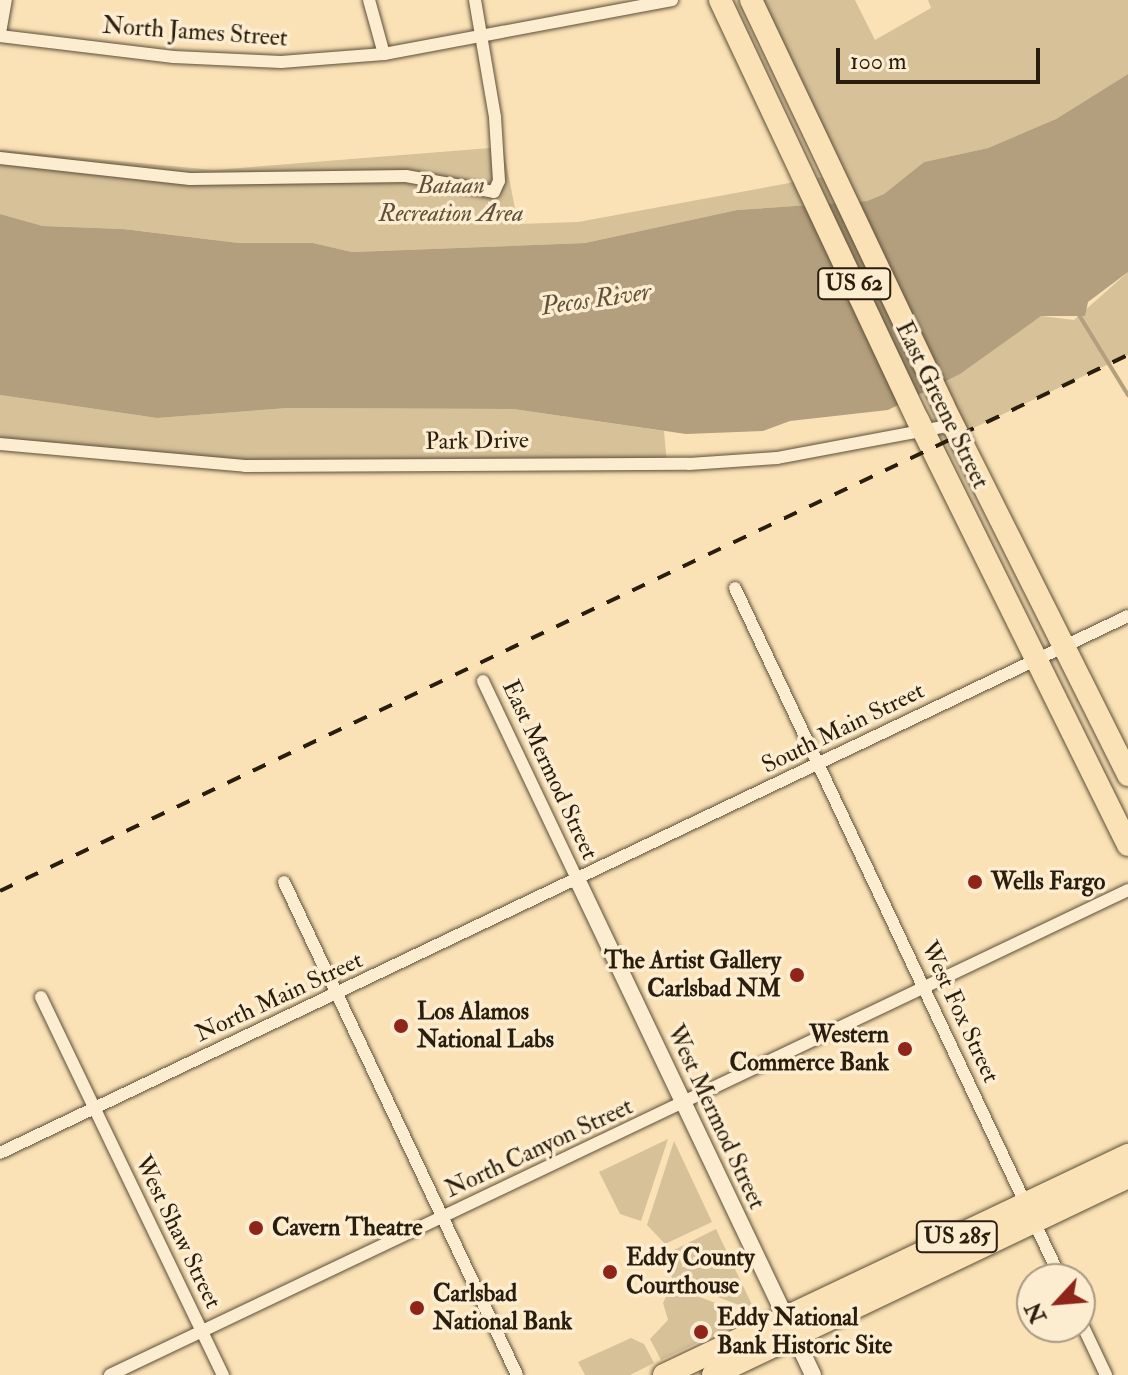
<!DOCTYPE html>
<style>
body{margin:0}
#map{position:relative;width:1128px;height:1375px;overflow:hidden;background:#fae2b6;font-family:"IM FELL Double Pica",serif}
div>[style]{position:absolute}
.green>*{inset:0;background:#d6c199}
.water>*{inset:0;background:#b39f7d}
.stream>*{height:4px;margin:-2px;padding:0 2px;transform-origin:2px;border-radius:2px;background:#b39f7d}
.roads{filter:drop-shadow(0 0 2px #5d4f38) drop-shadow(0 0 2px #5d4f38)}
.street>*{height:12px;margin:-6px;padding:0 6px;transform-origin:6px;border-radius:6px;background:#fcecd0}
.secondary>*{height:16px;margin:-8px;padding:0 8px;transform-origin:8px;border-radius:8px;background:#fcecd0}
.highway>*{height:22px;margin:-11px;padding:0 11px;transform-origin:11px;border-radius:11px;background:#fae2b6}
.rail>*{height:4px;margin-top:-2px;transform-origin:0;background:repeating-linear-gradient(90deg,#291e0e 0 14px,transparent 0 28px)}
.dots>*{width:22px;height:22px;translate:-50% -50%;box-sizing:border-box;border:4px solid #fcecd0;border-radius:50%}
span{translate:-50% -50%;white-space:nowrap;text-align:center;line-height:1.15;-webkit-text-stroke:7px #fcecd0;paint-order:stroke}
.shield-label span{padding:2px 6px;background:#fcecd0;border:2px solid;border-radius:6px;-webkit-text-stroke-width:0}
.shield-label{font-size:22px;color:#291e0e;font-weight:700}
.street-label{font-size:24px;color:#291e0e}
.park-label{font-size:24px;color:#5d4f38;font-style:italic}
.poi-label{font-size:24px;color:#291e0e;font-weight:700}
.left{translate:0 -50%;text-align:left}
.right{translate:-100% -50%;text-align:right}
.water-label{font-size:26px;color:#60523a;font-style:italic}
.north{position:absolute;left:1016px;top:1263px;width:80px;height:80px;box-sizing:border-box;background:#fcecd0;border:2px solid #a89a82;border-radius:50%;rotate:244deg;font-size:22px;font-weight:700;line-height:32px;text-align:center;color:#291e0e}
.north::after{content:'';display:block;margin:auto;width:28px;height:36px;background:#8f2418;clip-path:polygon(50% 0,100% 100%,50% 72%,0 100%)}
.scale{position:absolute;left:836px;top:48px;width:204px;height:36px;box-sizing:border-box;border:4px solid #291e0e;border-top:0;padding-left:10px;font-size:24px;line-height:28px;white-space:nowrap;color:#291e0e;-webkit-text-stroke:6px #fcecd0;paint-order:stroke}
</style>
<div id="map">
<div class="green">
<i style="clip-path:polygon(751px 0,855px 0,875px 40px,931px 8px,928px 0,1128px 0,1128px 74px,1056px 119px,988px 148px,924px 162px,884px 194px,867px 201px,737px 210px,585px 243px,352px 252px,313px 243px,239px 243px,123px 229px,43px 226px,0 214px,0 150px,214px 170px,503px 147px,518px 224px,578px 222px,833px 175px)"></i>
<i style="clip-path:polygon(1128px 272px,1128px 355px,959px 435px,934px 386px,1041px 316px,1074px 320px)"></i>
<i style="clip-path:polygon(0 395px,157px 418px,288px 408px,513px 409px,664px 431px,667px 465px,245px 466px,0 444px)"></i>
<i style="clip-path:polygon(668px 1139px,641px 1221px,620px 1214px,599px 1172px)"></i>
<i style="clip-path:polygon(674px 1141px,712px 1222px,665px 1244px,647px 1225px)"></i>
<i style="clip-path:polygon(716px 1229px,755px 1311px,672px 1280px,668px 1253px)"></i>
<i style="clip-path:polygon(671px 1286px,752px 1317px,661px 1360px,650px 1339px,668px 1320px,663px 1303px)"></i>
<i style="clip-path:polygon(631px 1338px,644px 1344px,654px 1363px,630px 1375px,585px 1375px,578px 1362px)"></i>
</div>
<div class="water">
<i style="clip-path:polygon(1128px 74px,1128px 272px,1088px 302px,1085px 316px,1041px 316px,960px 374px,888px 410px,790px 421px,763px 431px,686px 434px,513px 409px,288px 408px,157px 418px,0 395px,0 214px,43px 226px,123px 229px,239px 243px,313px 243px,352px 252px,585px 243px,737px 210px,867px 201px,884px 194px,924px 162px,988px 148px,1056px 119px)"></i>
</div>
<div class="stream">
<i style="left:1079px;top:315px;width:94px;rotate:58.5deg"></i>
</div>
<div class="roads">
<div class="street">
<i style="left:369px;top:0;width:56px;rotate:74.5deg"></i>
<i style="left:0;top:33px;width:34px;rotate:-80deg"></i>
<i style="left:0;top:36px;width:175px;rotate:6.9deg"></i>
<i style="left:174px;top:57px;width:107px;rotate:2.7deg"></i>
<i style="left:281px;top:62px;width:103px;rotate:-4.4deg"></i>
<i style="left:384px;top:54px;width:293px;rotate:-10.6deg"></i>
<i style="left:0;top:158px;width:191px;rotate:6.3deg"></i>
<i style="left:190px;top:179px;width:216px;rotate:-0.8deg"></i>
<i style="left:406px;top:176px;width:89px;rotate:10.3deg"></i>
<i style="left:494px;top:192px;width:12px;rotate:-66deg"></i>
<i style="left:499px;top:181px;width:64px;rotate:-93.6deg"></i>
<i style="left:495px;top:117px;width:119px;rotate:-99.7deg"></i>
<i style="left:0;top:444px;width:246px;rotate:5.1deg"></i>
<i style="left:245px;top:466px;width:444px;rotate:-0.3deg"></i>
<i style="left:689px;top:464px;width:88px;rotate:-3.9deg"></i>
<i style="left:777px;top:458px;width:179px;rotate:-10.6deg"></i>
<i style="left:735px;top:588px;width:764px;rotate:64.74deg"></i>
<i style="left:483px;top:681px;width:219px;rotate:64.6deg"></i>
<i style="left:284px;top:882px;width:545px;rotate:64.7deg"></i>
<i style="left:41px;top:997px;width:420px;rotate:64.3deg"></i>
<i style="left:0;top:1153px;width:1249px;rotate:-25.46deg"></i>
<i style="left:1080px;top:1320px;width:61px;rotate:64.7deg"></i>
<i style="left:110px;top:1375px;width:1128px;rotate:-25.47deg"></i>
</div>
<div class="secondary">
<i style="left:577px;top:879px;width:549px;rotate:64.55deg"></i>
</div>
<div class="highway">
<i style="left:720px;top:0;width:464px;rotate:64.8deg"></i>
<i style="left:918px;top:420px;width:474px;rotate:63.7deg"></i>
<i style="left:751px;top:0;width:448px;rotate:64.6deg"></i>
<i style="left:943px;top:405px;width:414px;rotate:63.4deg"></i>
<i style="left:664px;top:1375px;width:514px;rotate:-25.37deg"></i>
<i style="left:713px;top:1375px;width:460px;rotate:-25.5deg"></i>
</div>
</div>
<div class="rail">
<i style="left:0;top:891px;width:1249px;rotate:-25.42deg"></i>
</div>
<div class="dots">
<i style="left:975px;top:882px;background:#8f2418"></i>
<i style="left:797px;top:975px;background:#8f2418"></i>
<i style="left:401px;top:1026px;background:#8f2418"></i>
<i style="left:905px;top:1049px;background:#8f2418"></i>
<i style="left:256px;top:1228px;background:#8f2418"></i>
<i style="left:610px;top:1272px;background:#8f2418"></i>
<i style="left:417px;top:1308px;background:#8f2418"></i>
<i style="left:701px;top:1332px;background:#8f2418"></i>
</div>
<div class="shield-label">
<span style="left:854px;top:284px">US 62</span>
<span style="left:957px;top:1237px">US 285</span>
</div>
<div class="street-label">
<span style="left:195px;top:32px;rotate:4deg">North James Street</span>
<span style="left:942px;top:405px;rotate:64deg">East Greene Street</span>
<span style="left:477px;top:441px;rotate:-1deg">Park Drive</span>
<span style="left:843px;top:728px;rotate:-26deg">South Main Street</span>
<span style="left:550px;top:770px;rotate:65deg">East Mermod Street</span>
<span style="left:279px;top:997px;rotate:-25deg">North Main Street</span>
<span style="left:960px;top:1012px;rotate:65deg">West Fox Street</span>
<span style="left:716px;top:1117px;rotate:65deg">West Mermod Street</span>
<span style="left:539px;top:1148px;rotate:-25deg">North Canyon Street</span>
<span style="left:178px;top:1232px;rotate:64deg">West Shaw Street</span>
</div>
<div class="park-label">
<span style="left:451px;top:200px">Bataan<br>Recreation Area</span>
</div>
<div class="poi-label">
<span class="left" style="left:991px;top:882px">Wells Fargo</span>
<span class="right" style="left:781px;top:975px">The Artist Gallery<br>Carlsbad NM</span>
<span class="left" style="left:417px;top:1026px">Los Alamos<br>National Labs</span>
<span class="right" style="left:889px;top:1049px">Western<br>Commerce Bank</span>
<span class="left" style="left:272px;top:1228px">Cavern Theatre</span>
<span class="left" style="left:626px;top:1272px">Eddy County<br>Courthouse</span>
<span class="left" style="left:433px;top:1308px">Carlsbad<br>National Bank</span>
<span class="left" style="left:717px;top:1332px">Eddy National<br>Bank Historic Site</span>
</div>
<div class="water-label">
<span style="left:596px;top:300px;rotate:-8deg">Pecos River</span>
</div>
<div class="north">N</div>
<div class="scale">100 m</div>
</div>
